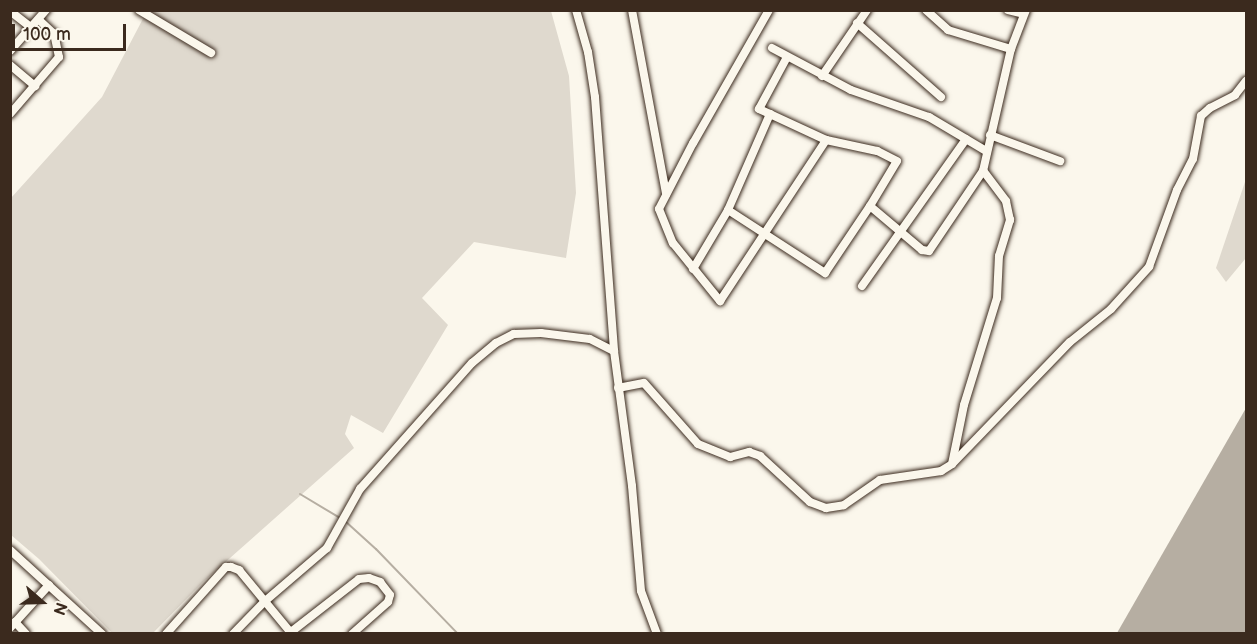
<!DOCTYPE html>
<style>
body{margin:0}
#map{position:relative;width:1257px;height:644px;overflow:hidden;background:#fbf7ec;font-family:"Balsamiq Sans",sans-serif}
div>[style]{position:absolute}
.green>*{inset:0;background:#dfd9ce}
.water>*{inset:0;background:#b6aea2}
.stream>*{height:2px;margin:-1px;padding:0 1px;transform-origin:1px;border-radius:1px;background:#b6aea2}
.roads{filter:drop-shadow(0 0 2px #3b2a1e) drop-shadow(0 0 2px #3b2a1e)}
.street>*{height:8px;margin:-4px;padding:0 4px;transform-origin:4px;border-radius:4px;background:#fbf7ec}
span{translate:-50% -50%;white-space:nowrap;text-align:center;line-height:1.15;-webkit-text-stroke:4.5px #fbf7ec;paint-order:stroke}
.frame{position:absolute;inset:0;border:12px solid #3b2a1e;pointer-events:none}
.north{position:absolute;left:12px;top:572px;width:60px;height:60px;-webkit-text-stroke:4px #fbf7ec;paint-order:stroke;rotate:110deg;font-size:16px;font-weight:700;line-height:24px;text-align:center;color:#3b2a1e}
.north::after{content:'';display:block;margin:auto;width:21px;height:27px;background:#3b2a1e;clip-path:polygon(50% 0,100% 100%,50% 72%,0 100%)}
.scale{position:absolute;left:12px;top:24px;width:114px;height:27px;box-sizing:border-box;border:3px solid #3b2a1e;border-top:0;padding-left:8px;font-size:18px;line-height:21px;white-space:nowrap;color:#3b2a1e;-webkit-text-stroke:4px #fbf7ec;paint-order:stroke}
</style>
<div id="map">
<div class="green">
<i style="clip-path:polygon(147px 11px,551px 11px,569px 76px,576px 193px,566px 258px,474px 242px,422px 298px,448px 325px,383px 433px,351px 415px,345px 434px,354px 448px,204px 581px,153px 633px,112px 633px,39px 559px,11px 535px,11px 198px,102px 97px)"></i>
<i style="clip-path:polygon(1246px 179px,1246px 258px,1226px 282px,1216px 268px)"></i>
</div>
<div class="water">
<i style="clip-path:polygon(1246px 408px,1246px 633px,1117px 633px)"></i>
</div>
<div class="stream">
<i style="left:300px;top:494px;width:47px;rotate:31deg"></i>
<i style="left:345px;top:521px;width:42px;rotate:42.1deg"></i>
<i style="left:376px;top:549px;width:118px;rotate:46deg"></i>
</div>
<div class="roads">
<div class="street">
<i style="left:139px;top:10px;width:84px;rotate:30.8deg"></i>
<i style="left:576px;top:10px;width:44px;rotate:74.1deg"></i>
<i style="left:588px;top:52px;width:46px;rotate:81.2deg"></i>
<i style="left:595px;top:97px;width:255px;rotate:85.7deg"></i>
<i style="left:614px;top:351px;width:136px;rotate:82.4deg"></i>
<i style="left:632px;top:486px;width:105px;rotate:85.1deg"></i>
<i style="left:641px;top:591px;width:46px;rotate:69.6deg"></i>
<i style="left:632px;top:10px;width:187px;rotate:79.5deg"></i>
<i style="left:769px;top:10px;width:153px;rotate:119.7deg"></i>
<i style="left:693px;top:143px;width:74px;rotate:117.3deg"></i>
<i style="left:659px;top:209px;width:37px;rotate:68deg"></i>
<i style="left:673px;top:243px;width:75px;rotate:51deg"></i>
<i style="left:720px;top:301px;width:193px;rotate:-56.6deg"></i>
<i style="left:926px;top:10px;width:30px;rotate:42deg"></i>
<i style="left:948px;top:30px;width:66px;rotate:16.8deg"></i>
<i style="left:1008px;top:10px;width:16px;rotate:14deg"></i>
<i style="left:10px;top:11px;width:28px;rotate:38deg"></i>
<i style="left:857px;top:23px;width:112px;rotate:41.4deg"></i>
<i style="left:772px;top:48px;width:89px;rotate:28deg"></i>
<i style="left:851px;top:90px;width:83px;rotate:19.1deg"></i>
<i style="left:929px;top:117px;width:66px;rotate:30.8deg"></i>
<i style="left:10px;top:51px;width:55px;rotate:-48.7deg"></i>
<i style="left:10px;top:65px;width:33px;rotate:40deg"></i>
<i style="left:822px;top:76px;width:80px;rotate:-55.7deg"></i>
<i style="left:10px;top:114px;width:75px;rotate:-49.3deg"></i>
<i style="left:59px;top:57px;width:24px;rotate:-102deg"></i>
<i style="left:54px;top:34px;width:21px;rotate:-137deg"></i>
<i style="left:990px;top:135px;width:75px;rotate:20.4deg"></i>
<i style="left:870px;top:206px;width:68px;rotate:40.2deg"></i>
<i style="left:922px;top:250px;width:7px;rotate:8deg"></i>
<i style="left:929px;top:251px;width:97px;rotate:-56deg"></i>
<i style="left:983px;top:171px;width:125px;rotate:-77.1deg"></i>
<i style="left:1011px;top:49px;width:42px;rotate:-69deg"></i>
<i style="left:728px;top:210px;width:116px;rotate:33deg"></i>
<i style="left:825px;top:273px;width:81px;rotate:-56.1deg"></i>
<i style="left:870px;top:206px;width:52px;rotate:-59deg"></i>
<i style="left:897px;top:161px;width:22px;rotate:-153deg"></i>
<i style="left:877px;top:151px;width:52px;rotate:-167.8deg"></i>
<i style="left:826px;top:140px;width:74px;rotate:-155.2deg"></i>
<i style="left:759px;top:109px;width:59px;rotate:-61.7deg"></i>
<i style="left:693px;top:269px;width:69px;rotate:-59.3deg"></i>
<i style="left:728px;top:210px;width:105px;rotate:-66.4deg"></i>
<i style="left:862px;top:286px;width:180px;rotate:-54.7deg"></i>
<i style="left:618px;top:388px;width:26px;rotate:-11deg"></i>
<i style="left:644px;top:383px;width:81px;rotate:48.5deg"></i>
<i style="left:698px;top:444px;width:35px;rotate:22deg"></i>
<i style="left:730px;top:457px;width:20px;rotate:-15deg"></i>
<i style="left:749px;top:452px;width:12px;rotate:20deg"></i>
<i style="left:760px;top:456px;width:68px;rotate:42.6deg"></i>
<i style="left:810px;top:502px;width:17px;rotate:21deg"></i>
<i style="left:826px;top:508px;width:18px;rotate:-9deg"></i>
<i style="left:844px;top:505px;width:44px;rotate:-34.8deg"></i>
<i style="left:880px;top:480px;width:62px;rotate:-8.4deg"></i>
<i style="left:941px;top:471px;width:13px;rotate:-32deg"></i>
<i style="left:952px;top:464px;width:60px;rotate:-78.5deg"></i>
<i style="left:964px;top:405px;width:112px;rotate:-72.9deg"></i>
<i style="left:997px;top:298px;width:42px;rotate:-87.3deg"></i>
<i style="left:999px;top:256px;width:38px;rotate:-73deg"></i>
<i style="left:1010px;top:220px;width:19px;rotate:-102deg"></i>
<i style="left:1006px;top:201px;width:38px;rotate:-127deg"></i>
<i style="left:953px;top:463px;width:168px;rotate:-46deg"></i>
<i style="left:1070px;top:342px;width:53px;rotate:-38.8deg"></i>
<i style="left:1111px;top:309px;width:57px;rotate:-47.9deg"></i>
<i style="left:1149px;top:267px;width:82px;rotate:-70deg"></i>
<i style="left:1177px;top:190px;width:35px;rotate:-63deg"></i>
<i style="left:1193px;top:159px;width:44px;rotate:-79.5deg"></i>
<i style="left:1201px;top:116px;width:12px;rotate:-42deg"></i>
<i style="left:1210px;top:108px;width:28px;rotate:-27deg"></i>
<i style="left:1235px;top:95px;width:18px;rotate:-52deg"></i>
<i style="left:10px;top:550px;width:125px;rotate:42.4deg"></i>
<i style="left:15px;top:622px;width:16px;rotate:47deg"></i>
<i style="left:10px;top:628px;width:58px;rotate:-47.8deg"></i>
<i style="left:291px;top:632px;width:86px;rotate:-37.9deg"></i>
<i style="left:359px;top:579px;width:10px;rotate:-6deg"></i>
<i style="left:369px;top:578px;width:12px;rotate:20deg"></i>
<i style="left:380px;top:582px;width:16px;rotate:52deg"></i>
<i style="left:390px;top:595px;width:7px;rotate:106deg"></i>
<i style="left:388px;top:602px;width:48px;rotate:138.4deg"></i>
<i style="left:166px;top:634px;width:90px;rotate:-48.2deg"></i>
<i style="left:226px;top:567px;width:5px"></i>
<i style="left:231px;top:567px;width:9px;rotate:21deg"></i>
<i style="left:239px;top:570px;width:83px;rotate:50.4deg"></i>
<i style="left:233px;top:634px;width:45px;rotate:-45.9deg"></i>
<i style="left:264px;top:602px;width:83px;rotate:-40.6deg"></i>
<i style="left:327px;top:548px;width:68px;rotate:-60.8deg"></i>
<i style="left:360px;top:489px;width:169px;rotate:-48.4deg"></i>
<i style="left:472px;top:363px;width:31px;rotate:-40deg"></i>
<i style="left:496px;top:343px;width:20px;rotate:-27deg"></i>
<i style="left:514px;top:334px;width:27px;rotate:-2deg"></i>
<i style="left:541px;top:333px;width:49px;rotate:7deg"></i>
<i style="left:590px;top:339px;width:27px;rotate:27deg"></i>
</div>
</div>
<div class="frame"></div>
<div class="north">N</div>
<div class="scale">100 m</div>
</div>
